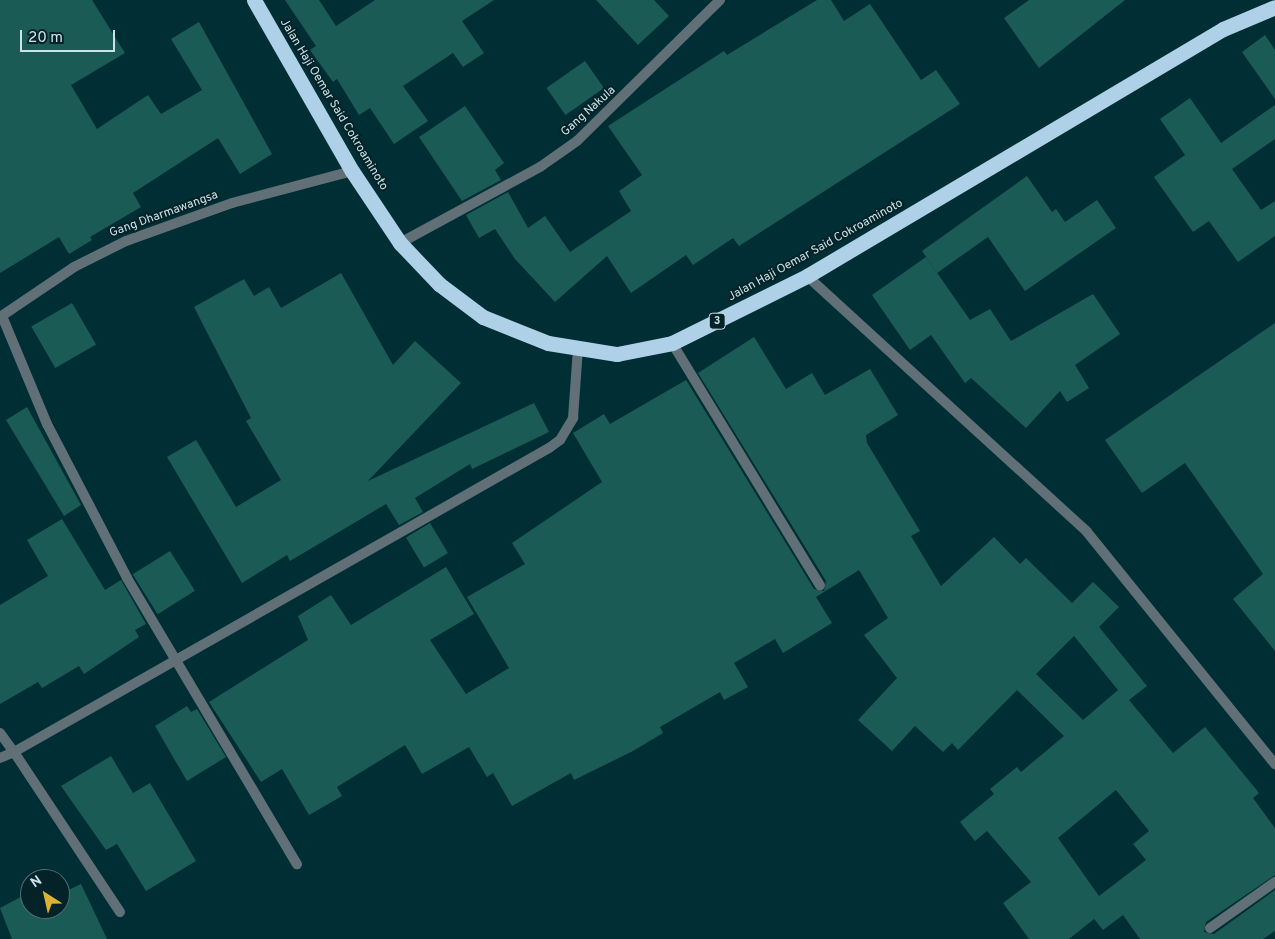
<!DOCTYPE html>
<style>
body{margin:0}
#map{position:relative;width:1275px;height:939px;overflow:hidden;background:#002e35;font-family:Overpass,sans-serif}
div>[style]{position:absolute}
.building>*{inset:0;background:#1b5b55;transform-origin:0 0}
.street>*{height:10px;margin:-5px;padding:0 5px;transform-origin:5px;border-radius:5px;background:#616f77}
.highway>*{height:15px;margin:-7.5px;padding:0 7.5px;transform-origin:7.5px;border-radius:7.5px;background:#aed1e7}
span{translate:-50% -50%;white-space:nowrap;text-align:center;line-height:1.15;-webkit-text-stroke:4px #032329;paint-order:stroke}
.shield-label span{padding:1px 4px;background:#032329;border:1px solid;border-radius:4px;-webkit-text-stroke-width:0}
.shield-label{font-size:11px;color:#cce2e6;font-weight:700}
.street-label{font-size:12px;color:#cce2e6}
.north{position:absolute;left:20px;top:869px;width:50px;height:50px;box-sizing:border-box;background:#032329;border:1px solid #536f75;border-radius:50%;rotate:325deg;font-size:14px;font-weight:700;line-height:20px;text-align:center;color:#cce2e6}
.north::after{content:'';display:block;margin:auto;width:18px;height:22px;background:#dcb233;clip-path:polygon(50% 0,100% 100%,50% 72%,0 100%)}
.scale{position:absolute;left:20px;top:30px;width:95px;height:22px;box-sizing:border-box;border:2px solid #cce2e6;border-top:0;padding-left:6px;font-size:15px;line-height:18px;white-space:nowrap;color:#cce2e6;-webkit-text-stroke:4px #032329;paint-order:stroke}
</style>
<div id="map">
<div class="building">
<i style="clip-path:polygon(0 0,92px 0,125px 53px,71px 85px,97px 129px,148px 95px,161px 114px,202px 90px,171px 39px,199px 22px,272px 154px,240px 174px,218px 138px,133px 193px,141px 207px,90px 237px,92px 240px,69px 254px,59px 237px,0 273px)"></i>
<i style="clip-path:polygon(285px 0,319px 0,336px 26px,375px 0,494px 0,462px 21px,484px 53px,463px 67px,453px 53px,403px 86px,428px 121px,394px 144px,370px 108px,359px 115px,337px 79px,333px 82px,310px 50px,316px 46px)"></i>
<i style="clip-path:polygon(596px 0,654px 0,669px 16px,638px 45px)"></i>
<i style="clip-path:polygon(817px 0,831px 0,844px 21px,870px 4px,921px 80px,936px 70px,960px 104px,739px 246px,733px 238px,693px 265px,686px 255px,631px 293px,607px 256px,555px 302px,515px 259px,495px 229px,479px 238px,466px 215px,508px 192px,528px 228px,545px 216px,570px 252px,631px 211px,619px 191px,642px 175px,608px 126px,724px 51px,727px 55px)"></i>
<i style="clip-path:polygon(1029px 0,1125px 0,1039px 68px,1004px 18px)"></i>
<i style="clip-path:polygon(1265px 35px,1275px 50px,1275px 99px,1242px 52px)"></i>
<i style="left:585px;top:61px;width:33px;height:47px;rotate:55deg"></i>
<i style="clip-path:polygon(1190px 98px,1221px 143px,1275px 105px,1275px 139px,1232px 169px,1261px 210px,1275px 201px,1275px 236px,1238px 262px,1209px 221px,1193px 232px,1154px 177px,1185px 155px,1160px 119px)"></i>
<i style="clip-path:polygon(465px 106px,504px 163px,495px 170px,501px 180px,462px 201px,419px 137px)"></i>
<i style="clip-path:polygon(1027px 176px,1052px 212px,1056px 209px,1065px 222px,1097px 200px,1116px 228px,1025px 291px,988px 237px,937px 273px,922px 251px)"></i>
<i style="clip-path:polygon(926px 257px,970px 320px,990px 309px,1011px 341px,1093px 294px,1120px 334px,1075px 365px,1089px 388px,1067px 402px,1060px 391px,1026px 428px,971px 378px,965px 383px,931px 335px,910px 350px,872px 295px)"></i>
<i style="clip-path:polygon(341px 273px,393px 365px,415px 341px,461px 383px,368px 481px,534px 403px,549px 432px,472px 469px,470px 464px,415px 498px,423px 512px,399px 525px,386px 504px,290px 561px,287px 555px,242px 583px,167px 457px,196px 440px,236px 507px,281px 480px,246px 421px,251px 418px,194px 307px,244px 279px,254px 296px,269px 287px,281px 308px)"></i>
<i style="left:72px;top:303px;width:48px;height:47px;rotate:60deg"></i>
<i style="clip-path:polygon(1275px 323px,1275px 651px,1233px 599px,1263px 574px,1185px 463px,1142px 493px,1105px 440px)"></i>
<i style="clip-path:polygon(evenodd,754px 337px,786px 389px,812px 373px,825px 395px,870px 369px,898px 415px,866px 435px,867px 443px,920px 531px,911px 536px,941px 586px,994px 537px,1020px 564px,1026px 558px,1072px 603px,1093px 582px,1119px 607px,1099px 627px,1147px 686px,1129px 700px,1173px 753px,1205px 727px,1259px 793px,1253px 798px,1275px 828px,1275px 875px,1206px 922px,1204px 932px,1214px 934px,1275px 890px,1275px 931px,1263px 939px,1140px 939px,1123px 915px,1103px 930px,1094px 919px,1069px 939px,1029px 939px,1003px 903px,1031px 882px,987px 831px,975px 841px,960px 822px,994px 794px,990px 789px,1017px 767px,1021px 772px,1064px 736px,1017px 690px,958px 750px,952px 743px,943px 752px,915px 726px,892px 751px,858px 720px,897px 678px,864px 635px,888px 618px,859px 570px,816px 597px,832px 623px,783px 653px,775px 639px,734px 663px,748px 687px,724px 700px,720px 692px,660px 727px,663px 733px,633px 751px,574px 780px,571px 773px,512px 806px,493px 773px,487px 777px,469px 747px,422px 774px,405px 745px,337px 787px,342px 796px,309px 815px,282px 769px,261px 782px,209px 702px,308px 640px,298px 616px,331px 595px,351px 625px,446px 567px,474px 614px,430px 640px,466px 694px,509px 668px,467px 597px,525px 564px,512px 543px,602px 482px,573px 433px,604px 414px,610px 424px,686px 380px,814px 589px,824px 591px,826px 581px,698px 373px,754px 337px,1074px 636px,1118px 690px,1083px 720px,1036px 674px,1074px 636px,754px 337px,1116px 790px,1149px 831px,1133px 844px,1146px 860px,1099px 896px,1058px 838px,1116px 790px)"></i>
<i style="clip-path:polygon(27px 407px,81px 505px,64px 516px,6px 420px)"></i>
<i style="clip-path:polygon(62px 519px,105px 590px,121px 580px,146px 624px,135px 630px,139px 637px,84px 674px,79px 666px,42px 688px,38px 682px,0 704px,0 605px,48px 576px,27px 540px)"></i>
<i style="left:430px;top:523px;width:35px;height:28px;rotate:59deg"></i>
<i style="left:170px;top:551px;width:47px;height:44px;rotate:58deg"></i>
<i style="clip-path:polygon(187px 706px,191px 712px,197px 709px,226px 757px,187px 781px,155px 726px)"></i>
<i style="clip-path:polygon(111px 756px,133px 793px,150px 783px,196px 861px,146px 891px,117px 844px,106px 850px,61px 786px)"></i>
<i style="clip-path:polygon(81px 884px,107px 939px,12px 939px,0 908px,30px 892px,30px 909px,60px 909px,60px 894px)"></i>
</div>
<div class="street">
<i style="left:400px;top:243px;width:159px;rotate:-28.5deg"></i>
<i style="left:540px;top:167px;width:45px;rotate:-35.1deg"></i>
<i style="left:577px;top:141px;width:201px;rotate:-44.6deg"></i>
<i style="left:807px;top:276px;width:379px;rotate:42.4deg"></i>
<i style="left:1087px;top:532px;width:299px;rotate:51deg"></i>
<i style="left:2px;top:316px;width:117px;rotate:67.4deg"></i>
<i style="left:47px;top:424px;width:174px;rotate:62.5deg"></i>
<i style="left:127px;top:578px;width:333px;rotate:59.3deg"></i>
<i style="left:0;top:317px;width:89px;rotate:-34deg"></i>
<i style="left:74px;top:267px;width:58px;rotate:-26.6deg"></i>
<i style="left:126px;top:241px;width:113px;rotate:-19.7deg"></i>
<i style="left:232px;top:203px;width:124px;rotate:-14.9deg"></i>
<i style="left:672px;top:343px;width:284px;rotate:58.6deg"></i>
<i style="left:0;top:733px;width:24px;rotate:54deg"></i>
<i style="left:14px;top:752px;width:615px;rotate:-29.61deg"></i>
<i style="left:549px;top:448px;width:14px;rotate:-36deg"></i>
<i style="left:560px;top:440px;width:26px;rotate:-59deg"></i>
<i style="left:573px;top:418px;width:69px;rotate:-85.9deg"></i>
<i style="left:0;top:758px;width:15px;rotate:-23deg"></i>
<i style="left:14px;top:752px;width:192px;rotate:56.5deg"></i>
<i style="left:1210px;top:928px;width:80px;rotate:-35.3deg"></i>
</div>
<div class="highway">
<i style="left:254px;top:0;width:197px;rotate:60.2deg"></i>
<i style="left:352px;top:171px;width:87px;rotate:56.3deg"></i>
<i style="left:400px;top:243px;width:57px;rotate:46.4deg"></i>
<i style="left:439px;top:284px;width:55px;rotate:36.9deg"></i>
<i style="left:483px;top:317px;width:70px;rotate:21.8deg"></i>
<i style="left:548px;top:343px;width:70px;rotate:9.1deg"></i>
<i style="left:617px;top:354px;width:56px;rotate:-11.3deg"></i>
<i style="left:672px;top:343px;width:151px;rotate:-26.4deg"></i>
<i style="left:807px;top:276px;width:484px;rotate:-30.7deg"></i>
<i style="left:1223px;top:29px;width:56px;rotate:-22.9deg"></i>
</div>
<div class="shield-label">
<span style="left:717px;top:321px">3</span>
</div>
<div class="street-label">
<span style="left:333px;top:105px;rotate:59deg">Jalan Haji Oemar Said Cokroaminoto</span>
<span style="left:589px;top:112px;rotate:-42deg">Gang Nakula</span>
<span style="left:164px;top:215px;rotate:-20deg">Gang Dharmawangsa</span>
<span style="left:816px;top:251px;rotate:-29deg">Jalan Haji Oemar Said Cokroaminoto</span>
</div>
<div class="north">N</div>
<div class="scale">20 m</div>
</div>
